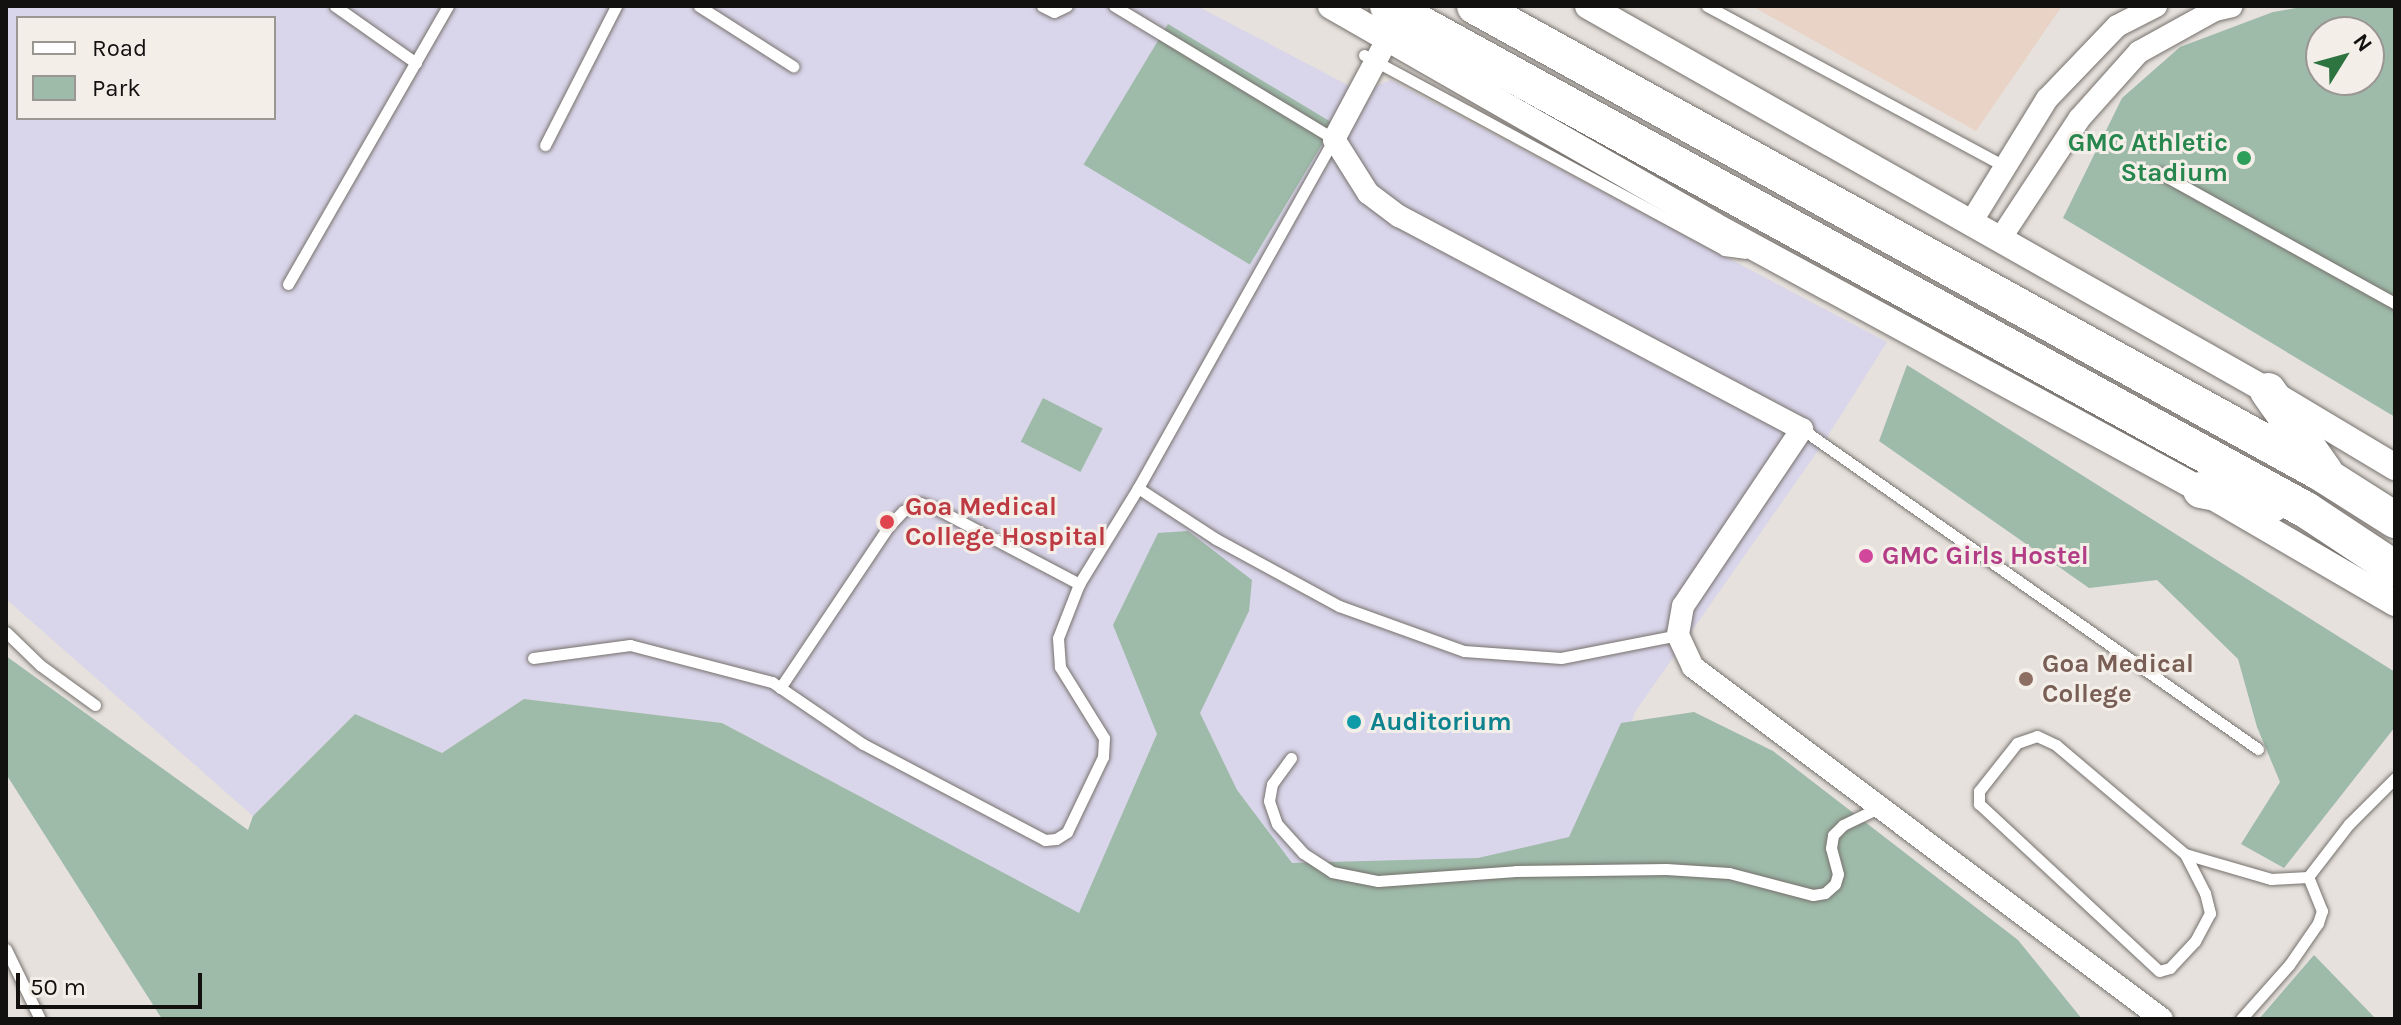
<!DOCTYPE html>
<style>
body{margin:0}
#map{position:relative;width:2401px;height:1025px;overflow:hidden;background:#e6e1dc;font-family:Karla,sans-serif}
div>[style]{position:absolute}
.industrial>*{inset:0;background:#e9d3c6}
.medical>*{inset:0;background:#d9d5ea}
.green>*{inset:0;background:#9ebaa8;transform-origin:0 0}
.roads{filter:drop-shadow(0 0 2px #76716d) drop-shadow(0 0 2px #76716d)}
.service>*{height:11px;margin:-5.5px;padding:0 5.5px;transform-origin:5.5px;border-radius:5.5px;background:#fff}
.minor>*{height:22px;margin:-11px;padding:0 11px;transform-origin:11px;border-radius:11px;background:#fff}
.tertiary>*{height:26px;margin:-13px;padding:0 13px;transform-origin:13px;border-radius:13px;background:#fff}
.trunk>*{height:36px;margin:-18px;padding:0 18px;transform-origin:18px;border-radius:18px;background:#fff}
.dots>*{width:22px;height:22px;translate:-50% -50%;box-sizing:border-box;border:4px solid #f4eee9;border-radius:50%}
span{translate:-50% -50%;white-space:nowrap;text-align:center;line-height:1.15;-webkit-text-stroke:6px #f4eee9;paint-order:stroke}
.leisure-label{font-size:26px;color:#27864d;font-weight:700}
.right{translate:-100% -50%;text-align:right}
.health-label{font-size:26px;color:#be3a42;font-weight:700}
.left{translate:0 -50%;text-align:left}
.hotel-label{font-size:26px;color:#b23c85;font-weight:700}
.education-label{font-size:26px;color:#785e54;font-weight:700}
.culture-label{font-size:26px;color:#0d838f;font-weight:700}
.frame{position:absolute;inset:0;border:8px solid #131110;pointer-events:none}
.legend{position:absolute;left:16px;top:16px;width:260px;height:104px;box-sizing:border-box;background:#f4eee9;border:2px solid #9a9692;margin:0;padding:10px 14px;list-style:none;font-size:24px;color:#131110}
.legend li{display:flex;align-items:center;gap:16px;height:40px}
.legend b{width:40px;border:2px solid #9a9692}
.north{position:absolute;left:2305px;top:16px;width:80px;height:80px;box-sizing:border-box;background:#f4eee9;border:2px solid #9a9692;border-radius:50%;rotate:53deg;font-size:22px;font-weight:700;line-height:32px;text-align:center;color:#131110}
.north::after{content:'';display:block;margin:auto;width:28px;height:36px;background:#2d7441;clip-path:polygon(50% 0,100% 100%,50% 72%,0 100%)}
.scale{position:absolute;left:16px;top:973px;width:186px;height:36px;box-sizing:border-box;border:4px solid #131110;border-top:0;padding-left:10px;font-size:24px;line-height:28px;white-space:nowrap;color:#131110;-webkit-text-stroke:6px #f4eee9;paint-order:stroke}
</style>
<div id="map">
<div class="industrial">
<i style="clip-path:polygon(1752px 6px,2062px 6px,1976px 131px)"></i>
</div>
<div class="medical">
<i style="clip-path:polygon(evenodd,6px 6px,1197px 6px,1361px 92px,1391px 80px,1887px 342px,1822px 445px,1635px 712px,1573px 888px,1079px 914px,722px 723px,524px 699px,442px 753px,355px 714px,253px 816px,6px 599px,6px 6px,18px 18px,274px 18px,274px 118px,18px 118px,18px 18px)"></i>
</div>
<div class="green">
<i style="clip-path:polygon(evenodd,2308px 6px,2395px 6px,2395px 417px,2063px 218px,2122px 98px,2180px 47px,2273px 12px,2308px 6px,2321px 32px,2369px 32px,2369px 80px,2321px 80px,2321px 32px)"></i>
<i style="left:1168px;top:24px;width:194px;height:164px;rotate:31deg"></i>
<i style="clip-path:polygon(1907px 365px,2395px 672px,2395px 727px,2284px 868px,2241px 844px,2280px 782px,2257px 727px,2238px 659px,2157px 580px,2089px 588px,1879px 441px)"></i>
<i style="left:1043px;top:398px;width:67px;height:49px;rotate:27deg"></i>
<i style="clip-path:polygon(1188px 531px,1252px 580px,1249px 611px,1200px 713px,1237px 790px,1292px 863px,1478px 858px,1569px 837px,1621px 723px,1694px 712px,1773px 751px,2018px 940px,2082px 1019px,162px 1019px,6px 774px,6px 656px,248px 830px,253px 816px,355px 714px,442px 753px,524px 699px,722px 723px,1079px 913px,1157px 734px,1113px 625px,1158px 533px)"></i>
<i style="clip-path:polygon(2314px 955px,2376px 1019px,2259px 1019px)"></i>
</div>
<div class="roads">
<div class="service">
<i style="left:335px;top:6px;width:99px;rotate:35.1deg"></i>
<i style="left:699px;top:6px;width:112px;rotate:32.6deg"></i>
<i style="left:1042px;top:6px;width:13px;rotate:27deg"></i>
<i style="left:1054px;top:12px;width:14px;rotate:-25deg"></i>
<i style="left:1707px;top:6px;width:337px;rotate:28.3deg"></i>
<i style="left:1364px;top:55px;width:409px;rotate:28.4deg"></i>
<i style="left:1724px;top:250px;width:21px;rotate:8deg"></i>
<i style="left:545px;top:145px;width:156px;rotate:-62.9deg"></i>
<i style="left:2160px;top:173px;width:269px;rotate:29deg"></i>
<i style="left:288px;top:284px;width:321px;rotate:-60.1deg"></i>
<i style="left:1802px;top:429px;width:557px;rotate:35.06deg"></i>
<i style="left:1138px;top:488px;width:93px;rotate:33.2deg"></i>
<i style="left:1216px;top:539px;width:140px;rotate:28.6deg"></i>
<i style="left:1339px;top:606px;width:133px;rotate:19.8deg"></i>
<i style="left:1464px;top:651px;width:97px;rotate:4.1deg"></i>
<i style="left:1561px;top:658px;width:119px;rotate:-11.1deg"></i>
<i style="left:6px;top:632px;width:47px;rotate:44.1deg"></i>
<i style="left:40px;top:665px;width:68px;rotate:36deg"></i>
<i style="left:533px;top:658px;width:98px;rotate:-7.6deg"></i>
<i style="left:630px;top:645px;width:147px;rotate:14.6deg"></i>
<i style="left:772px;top:682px;width:110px;rotate:34.3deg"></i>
<i style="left:863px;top:744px;width:206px;rotate:27.8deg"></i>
<i style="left:1045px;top:840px;width:11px;rotate:-5deg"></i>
<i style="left:1056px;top:839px;width:13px;rotate:-32deg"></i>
<i style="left:1067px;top:832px;width:83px;rotate:-64.4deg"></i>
<i style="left:1103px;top:757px;width:19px;rotate:-87deg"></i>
<i style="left:1104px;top:738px;width:84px;rotate:-121.8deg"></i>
<i style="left:1060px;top:667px;width:29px;rotate:-94deg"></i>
<i style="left:1058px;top:638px;width:58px;rotate:-68.7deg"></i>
<i style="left:1079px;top:584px;width:113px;rotate:-58.4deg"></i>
<i style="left:1138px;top:488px;width:400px;rotate:-60.7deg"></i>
<i style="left:1334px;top:139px;width:257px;rotate:-148.8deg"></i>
<i style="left:780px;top:688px;width:194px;rotate:-56.1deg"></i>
<i style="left:888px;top:527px;width:22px;rotate:-47deg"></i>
<i style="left:903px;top:511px;width:19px;rotate:-25deg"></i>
<i style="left:920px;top:503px;width:18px;rotate:19deg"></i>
<i style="left:937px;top:509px;width:161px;rotate:27.8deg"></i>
<i style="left:1291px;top:758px;width:32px;rotate:126deg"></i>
<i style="left:1272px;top:784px;width:17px;rotate:100deg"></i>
<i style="left:1269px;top:801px;width:24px;rotate:71deg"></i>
<i style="left:1277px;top:824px;width:39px;rotate:48deg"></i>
<i style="left:1303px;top:853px;width:35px;rotate:33deg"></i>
<i style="left:1332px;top:872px;width:47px;rotate:11.1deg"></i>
<i style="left:1378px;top:881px;width:138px;rotate:-4.1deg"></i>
<i style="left:1516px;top:871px;width:150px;rotate:-0.8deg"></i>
<i style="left:1666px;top:869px;width:63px;rotate:3.6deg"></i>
<i style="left:1729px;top:873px;width:87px;rotate:14.7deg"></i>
<i style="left:1813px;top:895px;width:12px;rotate:-9deg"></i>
<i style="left:1825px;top:893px;width:13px;rotate:-42deg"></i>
<i style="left:1835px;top:884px;width:10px;rotate:-73deg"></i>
<i style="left:1838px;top:874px;width:27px;rotate:-105deg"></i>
<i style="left:1831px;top:848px;width:13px;rotate:-81deg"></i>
<i style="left:1833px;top:835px;width:14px;rotate:-45deg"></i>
<i style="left:1843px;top:825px;width:41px;rotate:-25.9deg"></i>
<i style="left:2185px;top:854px;width:44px;rotate:62.9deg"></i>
<i style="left:2205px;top:893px;width:21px;rotate:76deg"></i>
<i style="left:2210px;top:913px;width:32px;rotate:118deg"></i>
<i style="left:2195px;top:941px;width:37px;rotate:133deg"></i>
<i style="left:2170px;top:968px;width:11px;rotate:165deg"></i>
<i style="left:2159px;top:971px;width:246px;rotate:-137.1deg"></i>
<i style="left:1979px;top:804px;width:13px;rotate:-90deg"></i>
<i style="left:1979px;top:791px;width:61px;rotate:-51.6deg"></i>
<i style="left:2017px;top:743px;width:21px;rotate:-19deg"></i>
<i style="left:2037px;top:736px;width:21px;rotate:25deg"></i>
<i style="left:2056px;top:745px;width:169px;rotate:40.2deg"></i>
<i style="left:2185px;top:854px;width:90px;rotate:16.2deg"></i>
<i style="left:2271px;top:879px;width:37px;rotate:-3deg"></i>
<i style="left:2308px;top:877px;width:67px;rotate:-52.3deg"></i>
<i style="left:2349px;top:824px;width:65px;rotate:-45deg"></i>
<i style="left:6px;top:949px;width:78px;rotate:64.1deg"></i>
<i style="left:2241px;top:1019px;width:72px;rotate:-48.4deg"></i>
<i style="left:2289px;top:965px;width:51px;rotate:-55.4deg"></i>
<i style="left:2318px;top:923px;width:13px;rotate:-72deg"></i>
<i style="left:2322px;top:911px;width:37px;rotate:-112deg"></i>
</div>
<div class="minor">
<i style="left:1388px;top:38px;width:115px;rotate:118.1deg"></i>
<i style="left:1334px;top:139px;width:64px;rotate:57.8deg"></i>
<i style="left:1368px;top:193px;width:39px;rotate:37deg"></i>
<i style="left:1399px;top:216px;width:456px;rotate:27.9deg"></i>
<i style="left:1802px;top:429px;width:213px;rotate:123.9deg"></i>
<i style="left:1683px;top:606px;width:29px;rotate:100deg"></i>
<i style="left:1678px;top:635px;width:35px;rotate:65deg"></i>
<i style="left:1693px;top:667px;width:586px;rotate:36.89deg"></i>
<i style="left:1970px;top:224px;width:147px;rotate:-58.4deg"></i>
<i style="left:2047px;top:99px;width:101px;rotate:-46.2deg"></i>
<i style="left:2117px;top:26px;width:44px;rotate:-27.1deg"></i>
<i style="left:2000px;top:239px;width:144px;rotate:-56.6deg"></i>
<i style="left:2079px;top:119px;width:90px;rotate:-48.2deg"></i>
<i style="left:2139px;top:52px;width:87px;rotate:-28.9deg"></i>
<i style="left:2215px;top:10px;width:17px;rotate:-13deg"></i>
</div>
<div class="tertiary">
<i style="left:1331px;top:6px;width:440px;rotate:29.8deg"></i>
<i style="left:1713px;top:225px;width:555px;rotate:28.5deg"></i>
<i style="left:2201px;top:490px;width:225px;rotate:30.2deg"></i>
<i style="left:1588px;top:6px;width:781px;rotate:29.52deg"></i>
<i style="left:2268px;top:391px;width:148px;rotate:30.9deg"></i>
</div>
<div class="trunk">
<i style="left:1388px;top:6px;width:1047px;rotate:28.77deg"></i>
<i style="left:2306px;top:510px;width:107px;rotate:33.5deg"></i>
<i style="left:1475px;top:6px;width:966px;rotate:28.9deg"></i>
<i style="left:2321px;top:473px;width:88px;rotate:32.4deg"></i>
<i style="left:2268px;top:391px;width:99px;rotate:54.9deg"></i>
<i style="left:2201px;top:490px;width:73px;rotate:11deg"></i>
</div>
</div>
<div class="dots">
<i style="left:2244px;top:158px;background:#2e9e5b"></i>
<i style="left:887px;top:522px;background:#e0444e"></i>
<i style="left:1866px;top:556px;background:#d1479c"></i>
<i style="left:2026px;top:679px;background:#8d6e63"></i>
<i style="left:1354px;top:722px;background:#0f9aa8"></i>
</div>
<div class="leisure-label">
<span class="right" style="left:2228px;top:158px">GMC Athletic<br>Stadium</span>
</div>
<div class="health-label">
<span class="left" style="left:905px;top:522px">Goa Medical<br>College Hospital</span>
</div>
<div class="hotel-label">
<span class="left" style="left:1882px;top:556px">GMC Girls Hostel</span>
</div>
<div class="education-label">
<span class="left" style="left:2042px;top:679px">Goa Medical<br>College</span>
</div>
<div class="culture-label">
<span class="left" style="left:1370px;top:722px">Auditorium</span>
</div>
<div class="frame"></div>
<ul class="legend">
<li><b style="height:10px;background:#fff"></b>Road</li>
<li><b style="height:22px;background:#9ebaa8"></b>Park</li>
</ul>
<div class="north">N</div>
<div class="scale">50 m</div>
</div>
